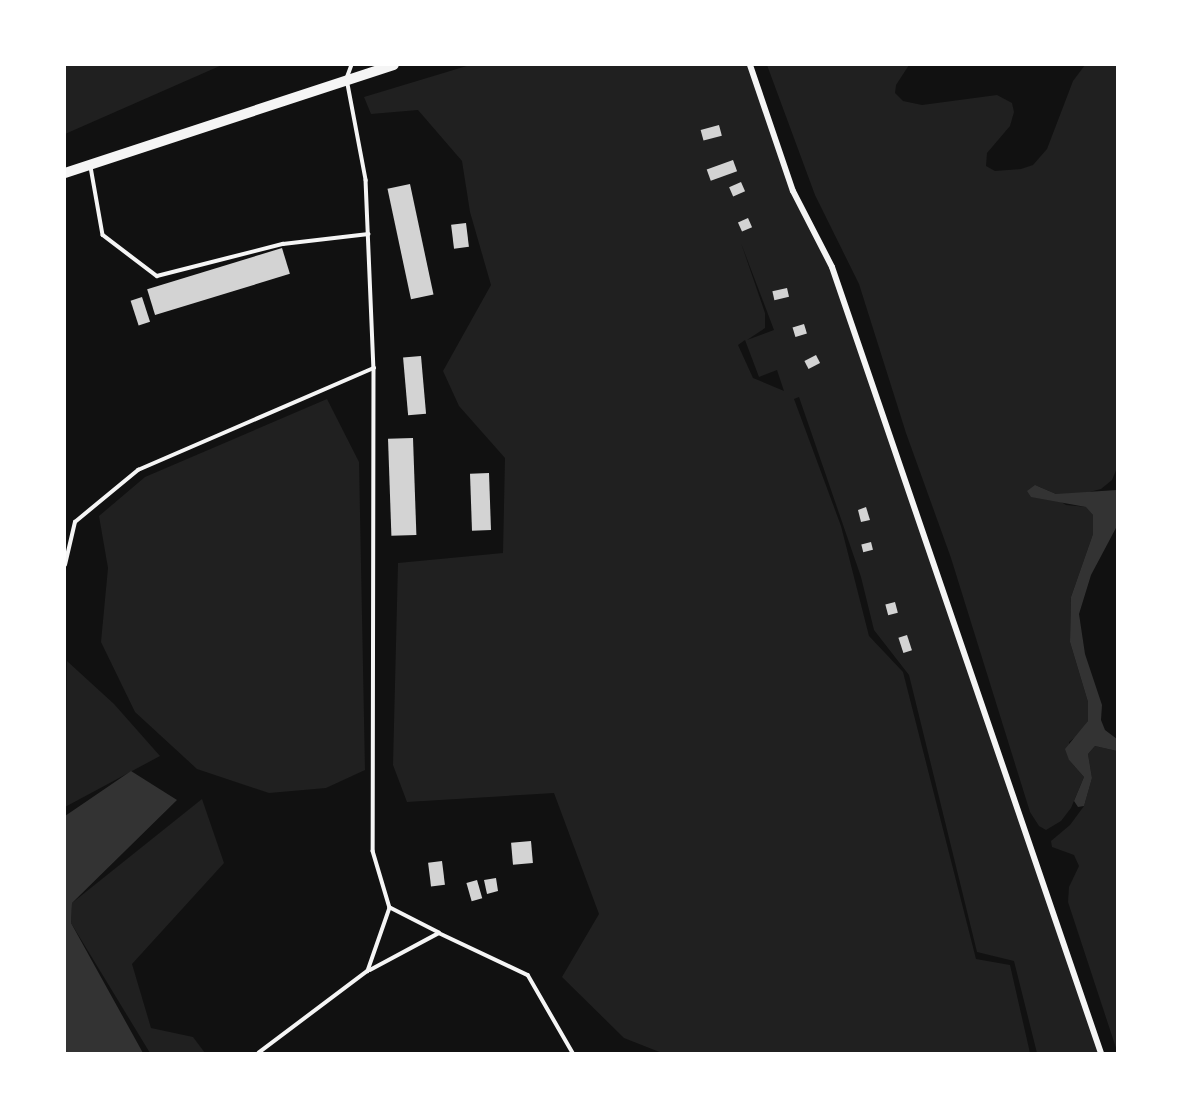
<!DOCTYPE html>
<style>
body{margin:0}
#map{position:relative;width:1182px;height:1118px;overflow:hidden;background:#111;font-family:Manrope,sans-serif}
div>[style]{position:absolute}
.green>*{inset:0;background:#202020}
.water>*{inset:0;background:#333}
.building>*{inset:0;background:#d3d3d3;transform-origin:0 0}
.service>*{height:3.5px;margin:-1.75px;padding:0 1.75px;transform-origin:1.75px;border-radius:1.75px;background:#f5f5f5}
.minor>*{height:6px;margin:-3px;padding:0 3px;transform-origin:3px;border-radius:3px;background:#f5f5f5}
.primary>*{height:10px;margin:-5px;padding:0 5px;transform-origin:5px;border-radius:5px;background:#f5f5f5}
span{translate:-50% -50%;white-space:nowrap;text-align:center;line-height:1.15;-webkit-text-stroke:5px #fff;paint-order:stroke}
.frame{position:absolute;inset:0;border:66px solid #fff;pointer-events:none}
</style>
<div id="map">
<div class="green">
<i style="clip-path:polygon(65px 65px,222px 65px,65px 134px)"></i>
<i style="clip-path:polygon(evenodd,470px 65px,750px 65px,793px 191px,832px 267px,1101px 1053px,1037px 1053px,1014px 961px,977px 952px,909px 675px,874px 630px,861px 577px,799px 397px,794px 399px,841px 526px,869px 636px,903px 672px,976px 959px,1010px 965px,1030px 1053px,662px 1053px,624px 1038px,562px 977px,599px 914px,554px 793px,407px 802px,393px 765px,398px 563px,503px 553px,505px 458px,459px 406px,443px 371px,491px 285px,470px 212px,462px 161px,418px 110px,371px 114px,364px 97px,470px 65px,741px 243px,774px 330px,747px 340px,765px 328px,765px 313px,741px 243px,470px 65px,745px 340px,759px 377px,777px 370px,784px 391px,753px 378px,738px 345px,745px 340px)"></i>
<i style="clip-path:polygon(767px 65px,909px 65px,896px 85px,895px 93px,903px 101px,922px 105px,997px 95px,1012px 103px,1014px 112px,1010px 126px,987px 153px,986px 166px,995px 171px,1021px 169px,1033px 165px,1047px 149px,1073px 81px,1085px 65px,1117px 65px,1117px 468px,1112px 480px,1101px 489px,1081px 494px,1056px 494px,1035px 485px,1066px 505px,1087px 507px,1093px 515px,1093px 534px,1071px 597px,1070px 642px,1088px 702px,1088px 721px,1082px 732px,1069px 742px,1069px 760px,1084px 777px,1071px 808px,1061px 821px,1046px 830px,1039px 826px,1030px 812px,951px 558px,906px 433px,859px 284px,815px 195px)"></i>
<i style="clip-path:polygon(327px 399px,359px 462px,365px 770px,326px 788px,269px 793px,197px 769px,135px 712px,101px 642px,108px 568px,99px 516px,145px 477px)"></i>
<i style="clip-path:polygon(67px 661px,114px 704px,160px 756px,65px 807px)"></i>
<i style="clip-path:polygon(1095px 746px,1117px 751px,1117px 1051px,1068px 902px,1069px 887px,1079px 866px,1074px 855px,1052px 847px,1051px 841px,1070px 825px,1084px 806px,1092px 778px,1088px 754px)"></i>
<i style="clip-path:polygon(202px 799px,224px 863px,132px 964px,151px 1028px,193px 1037px,205px 1053px,150px 1053px,71px 923px,72px 903px)"></i>
</div>
<div class="water">
<i style="clip-path:polygon(1035px 485px,1056px 494px,1117px 490px,1117px 526px,1091px 575px,1079px 614px,1085px 654px,1102px 705px,1101px 720px,1105px 730px,1117px 739px,1117px 751px,1095px 746px,1088px 754px,1092px 778px,1084px 806px,1078px 807px,1074px 801px,1084px 777px,1069px 760px,1065px 749px,1088px 721px,1088px 702px,1070px 642px,1071px 597px,1093px 534px,1093px 515px,1086px 507px,1031px 497px,1027px 491px)"></i>
<i style="clip-path:polygon(131px 771px,177px 800px,72px 903px,71px 923px,143px 1053px,65px 1053px,65px 816px)"></i>
</div>
<div class="building">
<i style="left:719px;top:125px;width:11px;height:19px;rotate:75deg"></i>
<i style="left:733px;top:160px;width:12px;height:28px;rotate:70deg"></i>
<i style="left:741px;top:182px;width:10px;height:13px;rotate:66deg"></i>
<i style="left:410px;top:184px;width:113px;height:23px;rotate:78deg"></i>
<i style="left:748px;top:218px;width:10px;height:11px;rotate:66deg"></i>
<i style="left:466px;top:223px;width:24px;height:15px;rotate:83deg"></i>
<i style="left:282px;top:248px;width:27px;height:141px;rotate:73deg"></i>
<i style="left:787px;top:288px;width:9px;height:15px;rotate:77deg"></i>
<i style="left:142px;top:297px;width:26px;height:12px;rotate:72deg"></i>
<i style="left:804px;top:324px;width:10px;height:12px;rotate:73deg"></i>
<i style="left:816px;top:355px;width:9px;height:13px;rotate:63deg"></i>
<i style="left:421px;top:356px;width:58px;height:18px;rotate:85deg"></i>
<i style="left:413px;top:438px;width:97px;height:25px;rotate:88deg"></i>
<i style="left:489px;top:473px;width:57px;height:19px;rotate:88deg"></i>
<i style="clip-path:polygon(866px 507px,870px 520px,861px 522px,858px 510px)"></i>
<i style="left:871px;top:542px;width:8px;height:10px;rotate:76deg"></i>
<i style="left:895px;top:602px;width:11px;height:10px;rotate:75deg"></i>
<i style="left:907px;top:635px;width:16px;height:9px;rotate:72deg"></i>
<i style="left:531px;top:841px;width:22px;height:20px;rotate:85deg"></i>
<i style="left:442px;top:861px;width:24px;height:14px;rotate:83deg"></i>
<i style="clip-path:polygon(496px 878px,498px 891px,487px 894px,484px 880px)"></i>
<i style="left:477px;top:880px;width:19px;height:11px;rotate:74deg"></i>
</div>
<div class="service">
<i style="left:352px;top:65px;width:15px;rotate:110deg"></i>
<i style="left:347px;top:79px;width:103px;rotate:79.3deg"></i>
<i style="left:366px;top:180px;width:188px;rotate:87.6deg"></i>
<i style="left:91px;top:167px;width:69px;rotate:80deg"></i>
<i style="left:103px;top:235px;width:68px;rotate:37.2deg"></i>
<i style="left:157px;top:276px;width:130px;rotate:-14.3deg"></i>
<i style="left:283px;top:244px;width:86px;rotate:-6.7deg"></i>
<i style="left:65px;top:565px;width:44px;rotate:-76.9deg"></i>
<i style="left:75px;top:522px;width:82px;rotate:-39.5deg"></i>
<i style="left:138px;top:470px;width:257px;rotate:-23.4deg"></i>
<i style="left:374px;top:368px;width:483px;rotate:90.1deg"></i>
<i style="left:373px;top:851px;width:59px;rotate:73.4deg"></i>
<i style="left:390px;top:908px;width:67px;rotate:109.2deg"></i>
<i style="left:368px;top:971px;width:136px;rotate:143deg"></i>
<i style="left:439px;top:933px;width:98px;rotate:25.3deg"></i>
<i style="left:528px;top:975px;width:90px;rotate:60deg"></i>
<i style="left:370px;top:970px;width:78px;rotate:-28.2deg"></i>
<i style="left:439px;top:933px;width:55px;rotate:-153deg"></i>
</div>
<div class="minor">
<i style="left:750px;top:65px;width:133px;rotate:71.2deg"></i>
<i style="left:793px;top:191px;width:85px;rotate:62.8deg"></i>
<i style="left:832px;top:267px;width:831px;rotate:71.11deg"></i>
</div>
<div class="primary">
<i style="left:65px;top:173px;width:346px;rotate:-18.2deg"></i>
</div>
<div class="frame"></div>
</div>
